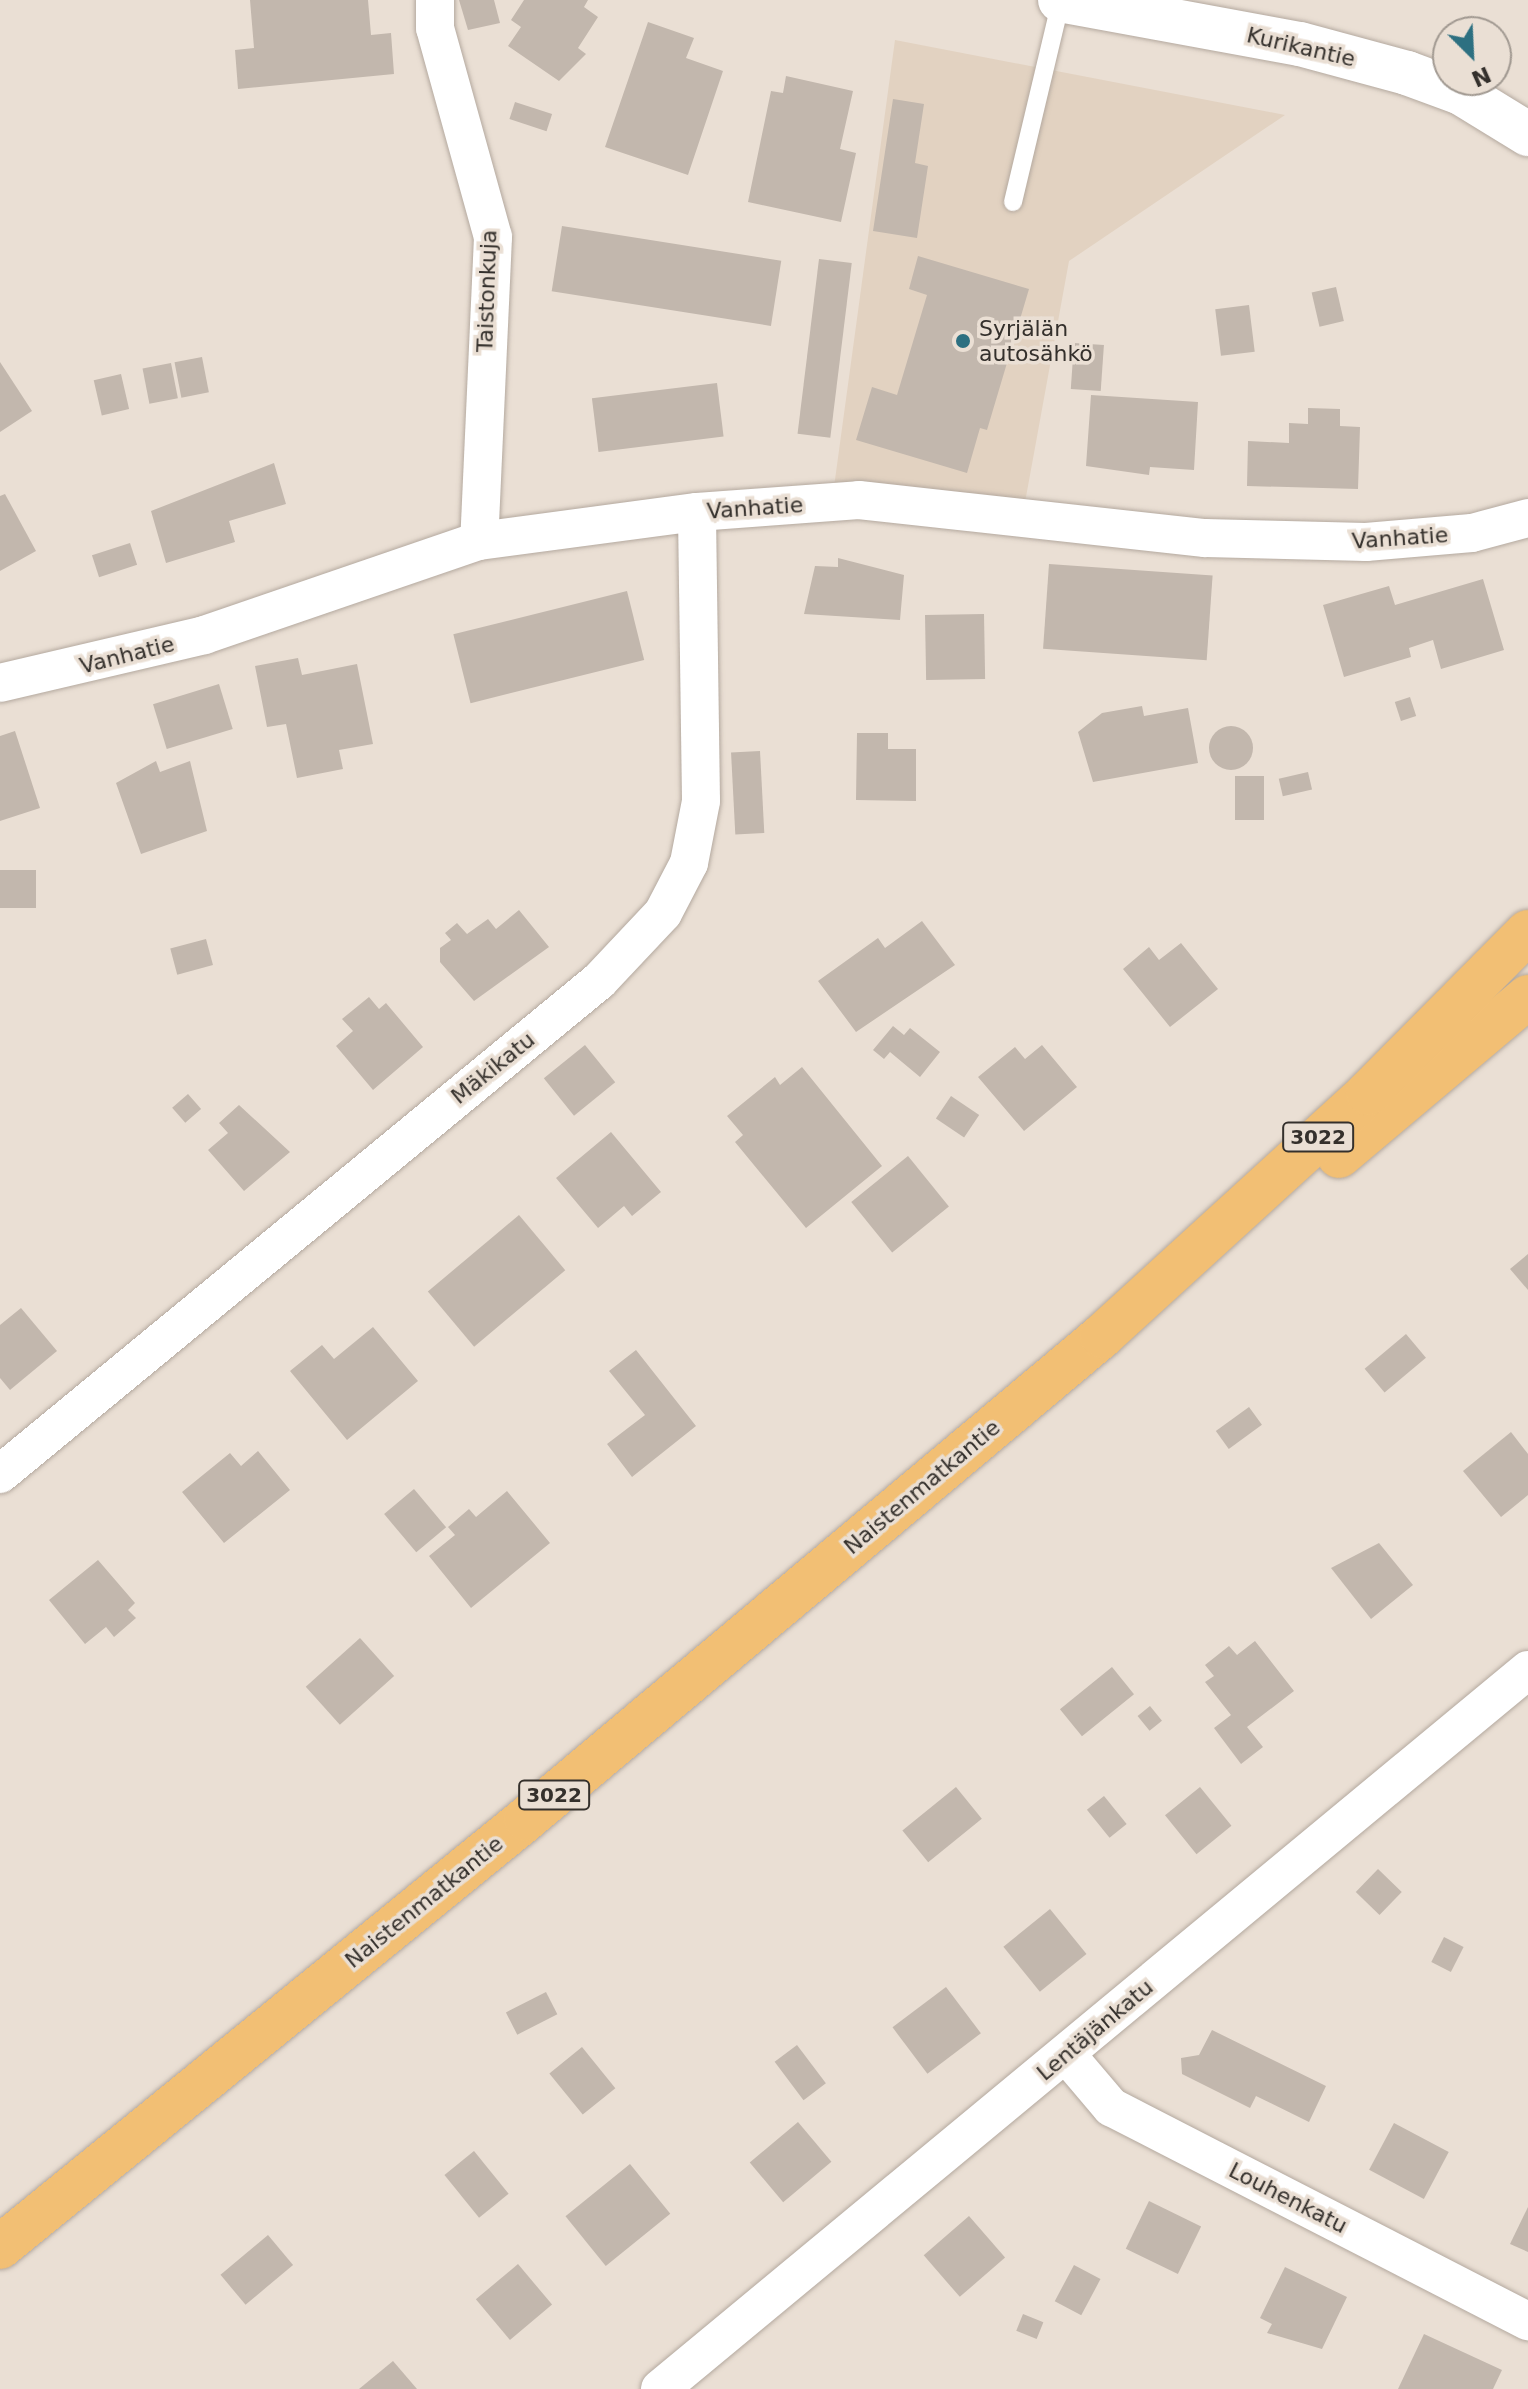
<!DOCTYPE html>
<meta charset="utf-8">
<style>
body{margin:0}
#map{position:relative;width:1528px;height:2389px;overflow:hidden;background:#eadfd4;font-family:"DejaVu Sans",sans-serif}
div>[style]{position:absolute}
.built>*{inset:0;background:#e2d2c1}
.building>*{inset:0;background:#c2b7ad;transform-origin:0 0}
.round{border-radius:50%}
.roads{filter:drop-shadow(0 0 2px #b4a99f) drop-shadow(0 0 2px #b4a99f)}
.lane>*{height:18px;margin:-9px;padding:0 9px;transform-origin:9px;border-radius:9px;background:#fff}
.street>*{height:38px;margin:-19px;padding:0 19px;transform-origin:19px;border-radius:19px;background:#fff}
.secondary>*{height:44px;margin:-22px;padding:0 22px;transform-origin:22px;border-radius:22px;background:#fff}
.primary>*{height:44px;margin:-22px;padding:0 22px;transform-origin:22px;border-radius:22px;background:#f2bf74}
.dots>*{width:22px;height:22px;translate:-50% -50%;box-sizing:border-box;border:4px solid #eadfd4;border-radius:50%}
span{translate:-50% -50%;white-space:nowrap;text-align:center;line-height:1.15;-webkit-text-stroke:7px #eadfd4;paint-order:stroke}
.shield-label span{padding:2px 6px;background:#eadfd4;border:2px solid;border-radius:6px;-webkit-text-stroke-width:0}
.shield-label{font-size:20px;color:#34302c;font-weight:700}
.street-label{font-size:22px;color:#34302c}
.poi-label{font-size:22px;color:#34302c}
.left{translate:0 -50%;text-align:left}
.north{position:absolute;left:1432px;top:16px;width:80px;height:80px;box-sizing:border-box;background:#eadfd4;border:2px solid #a19991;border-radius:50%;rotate:156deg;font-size:22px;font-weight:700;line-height:32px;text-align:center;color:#34302c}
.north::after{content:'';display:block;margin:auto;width:28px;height:36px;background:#2d7081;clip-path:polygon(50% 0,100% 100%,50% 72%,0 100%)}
</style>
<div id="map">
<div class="built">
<i style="clip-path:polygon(895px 40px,1285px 115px,1069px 261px,1024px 508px,834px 487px)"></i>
</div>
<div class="building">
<i style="clip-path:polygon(250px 0,368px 0,371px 35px,391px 33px,394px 74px,238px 89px,235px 50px,254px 48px)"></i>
<i style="clip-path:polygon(459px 0,494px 0,500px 23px,468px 30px)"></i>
<i style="clip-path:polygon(524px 0,588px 0,584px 7px,598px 17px,578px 48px,586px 54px,559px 81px,508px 46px,521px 27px,511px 20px)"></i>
<i style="clip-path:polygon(648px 22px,694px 38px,686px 58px,723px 71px,688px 175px,605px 147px)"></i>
<i style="clip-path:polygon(786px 76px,853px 91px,840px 149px,856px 153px,841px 222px,748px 202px,771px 91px,783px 93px)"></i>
<i style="clip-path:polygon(893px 99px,924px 104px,915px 163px,928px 166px,917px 238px,873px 231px)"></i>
<i style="left:515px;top:102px;width:39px;height:18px;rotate:18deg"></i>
<i style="left:562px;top:226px;width:222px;height:66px;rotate:9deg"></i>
<i style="clip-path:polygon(918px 256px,1029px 289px,987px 430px,980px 428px,967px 473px,856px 440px,872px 387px,897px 395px,927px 295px,909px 289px)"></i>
<i style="left:819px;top:259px;width:33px;height:176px;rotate:7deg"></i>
<i style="left:1336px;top:287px;width:35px;height:25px;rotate:77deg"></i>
<i style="left:1249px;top:305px;width:47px;height:34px;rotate:83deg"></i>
<i style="left:1074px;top:343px;width:30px;height:46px;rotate:4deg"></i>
<i style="left:202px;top:357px;width:36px;height:28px;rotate:79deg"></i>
<i style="clip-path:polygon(0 362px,32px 411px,0 432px)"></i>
<i style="left:171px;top:363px;width:36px;height:29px;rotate:79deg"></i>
<i style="left:121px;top:374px;width:36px;height:28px;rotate:77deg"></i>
<i style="left:717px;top:383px;width:54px;height:126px;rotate:83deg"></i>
<i style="clip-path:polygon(1091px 395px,1198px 402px,1194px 470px,1150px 467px,1149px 475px,1086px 466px)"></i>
<i style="clip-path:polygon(1308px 408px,1340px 409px,1340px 426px,1360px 427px,1358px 489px,1247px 486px,1248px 441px,1289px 443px,1289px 423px,1308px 424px)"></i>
<i style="clip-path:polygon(274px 463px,286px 504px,229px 521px,235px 542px,166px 563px,151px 511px)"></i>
<i style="clip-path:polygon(5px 494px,36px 551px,0 571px,0 496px)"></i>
<i style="left:130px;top:543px;width:23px;height:40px;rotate:72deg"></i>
<i style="clip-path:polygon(838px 558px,904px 575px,900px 620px,804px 614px,815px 566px,838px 567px)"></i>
<i style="left:1049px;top:564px;width:164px;height:85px;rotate:4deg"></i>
<i style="clip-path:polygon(1483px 579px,1504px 650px,1441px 669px,1433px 640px,1409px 648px,1411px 657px,1344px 677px,1323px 605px,1389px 586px,1395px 605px)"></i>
<i style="left:627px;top:591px;width:71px;height:179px;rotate:76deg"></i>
<i style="left:984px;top:614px;width:65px;height:59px;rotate:89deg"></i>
<i style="clip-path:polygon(298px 658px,302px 675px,357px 664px,373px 744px,339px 750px,343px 769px,297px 778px,286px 724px,267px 727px,255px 666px)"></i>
<i style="left:219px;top:684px;width:47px;height:69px;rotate:73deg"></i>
<i style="left:1410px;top:697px;width:20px;height:16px;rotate:72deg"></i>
<i style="clip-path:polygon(1142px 706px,1144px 716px,1188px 708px,1198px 763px,1093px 782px,1078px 732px,1102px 713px)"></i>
<i class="round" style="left:1209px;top:726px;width:44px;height:44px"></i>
<i style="clip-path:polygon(15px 731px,40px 808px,0 821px,0 736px)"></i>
<i style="clip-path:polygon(857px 733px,888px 733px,888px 749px,916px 749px,916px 801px,856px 800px)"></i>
<i style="left:760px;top:751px;width:82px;height:29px;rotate:87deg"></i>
<i style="clip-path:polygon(156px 761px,160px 772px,190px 761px,207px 831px,141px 854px,116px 783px)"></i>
<i style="left:1308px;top:772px;width:18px;height:30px;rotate:77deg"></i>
<i style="left:1235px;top:776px;width:29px;height:44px"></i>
<i style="left:0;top:870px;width:36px;height:38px"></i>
<i style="clip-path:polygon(519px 910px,549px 947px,474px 1001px,440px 962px,440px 948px,451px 940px,445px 933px,457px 923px,467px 934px,488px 919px,496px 929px)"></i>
<i style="clip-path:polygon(922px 921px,955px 965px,856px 1032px,818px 981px,878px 938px,885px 948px)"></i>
<i style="left:206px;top:939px;width:27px;height:37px;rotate:75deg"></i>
<i style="clip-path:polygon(1181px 943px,1218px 989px,1170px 1027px,1123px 969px,1149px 947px,1159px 960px)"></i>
<i style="clip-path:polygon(369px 997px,379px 1009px,386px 1003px,423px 1047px,373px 1090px,336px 1046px,353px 1031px,342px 1019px)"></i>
<i style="clip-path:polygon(893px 1026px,904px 1035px,910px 1028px,940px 1052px,920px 1077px,890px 1052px,884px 1059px,873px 1050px)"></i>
<i style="left:585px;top:1045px;width:48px;height:53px;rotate:51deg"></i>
<i style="clip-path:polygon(1042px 1045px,1077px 1087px,1024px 1131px,978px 1077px,1015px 1047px,1025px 1059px)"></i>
<i style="clip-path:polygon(802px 1067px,882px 1166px,806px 1228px,735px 1142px,743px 1135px,727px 1116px,775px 1077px,780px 1085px)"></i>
<i style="left:188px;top:1094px;width:20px;height:21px;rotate:49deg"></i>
<i style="left:951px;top:1096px;width:34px;height:27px;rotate:34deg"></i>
<i style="clip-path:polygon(239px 1105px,290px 1152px,244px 1191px,208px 1150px,228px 1133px,219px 1123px)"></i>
<i style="clip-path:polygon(611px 1132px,661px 1192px,632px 1216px,624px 1206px,598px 1228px,556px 1178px)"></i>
<i style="left:908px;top:1156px;width:65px;height:73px;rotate:51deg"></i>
<i style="left:519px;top:1215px;width:72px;height:119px;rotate:50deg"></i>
<i style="clip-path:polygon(1528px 1254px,1528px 1290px,1510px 1269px)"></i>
<i style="clip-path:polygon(21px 1308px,57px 1351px,10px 1390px,0 1378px,0 1325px)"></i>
<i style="clip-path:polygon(373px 1327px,418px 1381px,347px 1440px,290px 1371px,322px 1345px,334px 1359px)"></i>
<i style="left:1406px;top:1334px;width:31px;height:54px;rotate:50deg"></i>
<i style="clip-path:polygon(636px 1350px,696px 1426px,632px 1477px,607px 1444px,645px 1415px,609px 1371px)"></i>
<i style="left:1249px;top:1407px;width:22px;height:41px;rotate:54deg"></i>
<i style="clip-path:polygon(1511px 1432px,1528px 1454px,1528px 1495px,1501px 1517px,1463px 1471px)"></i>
<i style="clip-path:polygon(258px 1451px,290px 1490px,224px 1543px,182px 1492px,230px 1453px,241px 1466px)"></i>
<i style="left:414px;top:1489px;width:50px;height:39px;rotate:50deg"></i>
<i style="clip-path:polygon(507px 1491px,550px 1543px,471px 1608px,429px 1556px,455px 1535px,448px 1527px,469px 1509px,476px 1517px)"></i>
<i style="clip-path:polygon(1379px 1543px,1413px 1585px,1371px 1619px,1331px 1568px)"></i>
<i style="clip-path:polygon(98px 1560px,135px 1603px,128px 1610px,136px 1618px,114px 1637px,106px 1627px,85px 1644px,49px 1600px)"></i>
<i style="left:360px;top:1638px;width:51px;height:73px;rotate:48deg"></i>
<i style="clip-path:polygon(1255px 1641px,1294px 1691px,1247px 1727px,1263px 1747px,1241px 1764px,1214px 1728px,1231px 1715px,1205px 1682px,1214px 1676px,1205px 1665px,1229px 1646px,1237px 1655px)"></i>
<i style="left:1112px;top:1667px;width:35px;height:67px;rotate:51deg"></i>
<i style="left:1150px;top:1706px;width:19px;height:16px;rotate:51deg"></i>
<i style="left:956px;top:1787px;width:41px;height:69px;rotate:51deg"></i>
<i style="left:1200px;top:1787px;width:50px;height:45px;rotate:51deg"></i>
<i style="left:1104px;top:1796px;width:36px;height:22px;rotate:51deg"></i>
<i style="left:1378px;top:1869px;width:33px;height:32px;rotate:44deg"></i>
<i style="left:1050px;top:1909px;width:58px;height:60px;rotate:51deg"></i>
<i style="left:1444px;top:1937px;width:22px;height:28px;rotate:27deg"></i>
<i style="left:946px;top:1987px;width:58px;height:67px;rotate:53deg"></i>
<i style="left:546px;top:1992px;width:25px;height:45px;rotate:63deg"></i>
<i style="clip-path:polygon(1212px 2030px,1326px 2086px,1309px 2122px,1256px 2096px,1250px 2108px,1182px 2074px,1181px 2058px,1199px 2055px)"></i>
<i style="left:797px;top:2045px;width:48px;height:28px;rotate:53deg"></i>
<i style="left:582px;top:2047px;width:53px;height:42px;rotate:51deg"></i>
<i style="left:798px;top:2122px;width:52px;height:63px;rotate:50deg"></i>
<i style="left:1394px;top:2123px;width:62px;height:53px;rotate:28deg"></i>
<i style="left:474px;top:2151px;width:55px;height:38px;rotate:51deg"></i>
<i style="left:630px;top:2164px;width:64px;height:83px;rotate:51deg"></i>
<i style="left:1149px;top:2201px;width:58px;height:53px;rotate:26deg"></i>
<i style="clip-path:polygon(1528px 2207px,1528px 2252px,1510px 2244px)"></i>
<i style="left:969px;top:2216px;width:55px;height:60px;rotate:49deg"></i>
<i style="left:268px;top:2235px;width:39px;height:62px;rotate:50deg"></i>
<i style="left:518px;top:2264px;width:53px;height:55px;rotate:50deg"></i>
<i style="left:1074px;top:2265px;width:30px;height:41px;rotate:28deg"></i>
<i style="clip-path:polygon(1285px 2267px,1347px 2297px,1322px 2349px,1267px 2333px,1272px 2324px,1260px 2318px)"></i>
<i style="left:1023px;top:2314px;width:22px;height:18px;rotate:22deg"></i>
<i style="clip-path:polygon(1424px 2334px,1502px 2370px,1493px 2389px,1398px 2389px)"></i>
<i style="clip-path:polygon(393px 2361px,417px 2389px,359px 2389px)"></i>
</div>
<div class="roads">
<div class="lane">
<i style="left:1013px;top:202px;width:208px;rotate:-76.6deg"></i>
</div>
<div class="street">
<i style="left:435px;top:0;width:28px;rotate:90deg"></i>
<i style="left:435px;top:28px;width:217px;rotate:74.5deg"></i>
<i style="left:493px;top:237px;width:304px;rotate:92.6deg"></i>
<i style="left:0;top:683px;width:210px;rotate:-13.2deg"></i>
<i style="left:204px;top:635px;width:291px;rotate:-18.9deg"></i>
<i style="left:479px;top:541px;width:220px;rotate:-7.6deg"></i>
<i style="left:697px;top:512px;width:162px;rotate:-4.2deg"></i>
<i style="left:859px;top:500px;width:348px;rotate:6.3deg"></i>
<i style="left:1205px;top:538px;width:161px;rotate:1.4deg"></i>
<i style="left:1366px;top:542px;width:106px;rotate:-4.9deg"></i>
<i style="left:1472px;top:533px;width:58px;rotate:-15deg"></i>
<i style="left:0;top:1474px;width:776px;rotate:-39.46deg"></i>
<i style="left:599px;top:981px;width:93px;rotate:-46.7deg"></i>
<i style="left:663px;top:913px;width:56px;rotate:-62.5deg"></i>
<i style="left:689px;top:863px;width:63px;rotate:-79deg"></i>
<i style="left:701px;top:801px;width:289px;rotate:-90.8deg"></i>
<i style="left:1066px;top:2054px;width:70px;rotate:49.7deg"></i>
<i style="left:1111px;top:2107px;width:469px;rotate:27.2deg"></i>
<i style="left:660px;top:2389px;width:1127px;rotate:-39.64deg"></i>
</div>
<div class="secondary">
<i style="left:1060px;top:0;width:244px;rotate:10.4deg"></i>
<i style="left:1300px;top:44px;width:111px;rotate:15.2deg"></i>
<i style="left:1407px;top:73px;width:58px;rotate:20.3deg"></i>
<i style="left:1461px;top:93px;width:79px;rotate:31.5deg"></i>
</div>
<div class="primary">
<i style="left:1339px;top:1156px;width:247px;rotate:-40.1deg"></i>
<i style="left:0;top:2247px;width:678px;rotate:-39.13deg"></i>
<i style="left:526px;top:1819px;width:752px;rotate:-39.98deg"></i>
<i style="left:1102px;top:1336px;width:360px;rotate:-42.4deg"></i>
<i style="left:1368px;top:1093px;width:227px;rotate:-45.2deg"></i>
</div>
</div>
<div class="dots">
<i style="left:963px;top:341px;background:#2d7081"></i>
</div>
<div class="shield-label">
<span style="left:1318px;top:1137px">3022</span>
<span style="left:554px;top:1795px">3022</span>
</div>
<div class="street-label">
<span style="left:1301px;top:47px;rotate:13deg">Kurikantie</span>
<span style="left:487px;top:291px;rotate:-88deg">Taistonkuja</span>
<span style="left:755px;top:508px;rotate:-4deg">Vanhatie</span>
<span style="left:1400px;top:538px;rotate:-4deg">Vanhatie</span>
<span style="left:127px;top:655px;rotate:-14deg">Vanhatie</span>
<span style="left:493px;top:1068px;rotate:-39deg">Mäkikatu</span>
<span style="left:922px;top:1487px;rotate:-40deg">Naistenmatkantie</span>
<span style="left:424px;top:1902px;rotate:-39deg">Naistenmatkantie</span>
<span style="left:1095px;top:2030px;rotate:-40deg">Lentäjänkatu</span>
<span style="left:1288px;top:2198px;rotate:27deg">Louhenkatu</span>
</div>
<div class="poi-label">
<span class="left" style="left:979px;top:341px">Syrjälän<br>autosähkö</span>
</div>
<div class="north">N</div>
</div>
